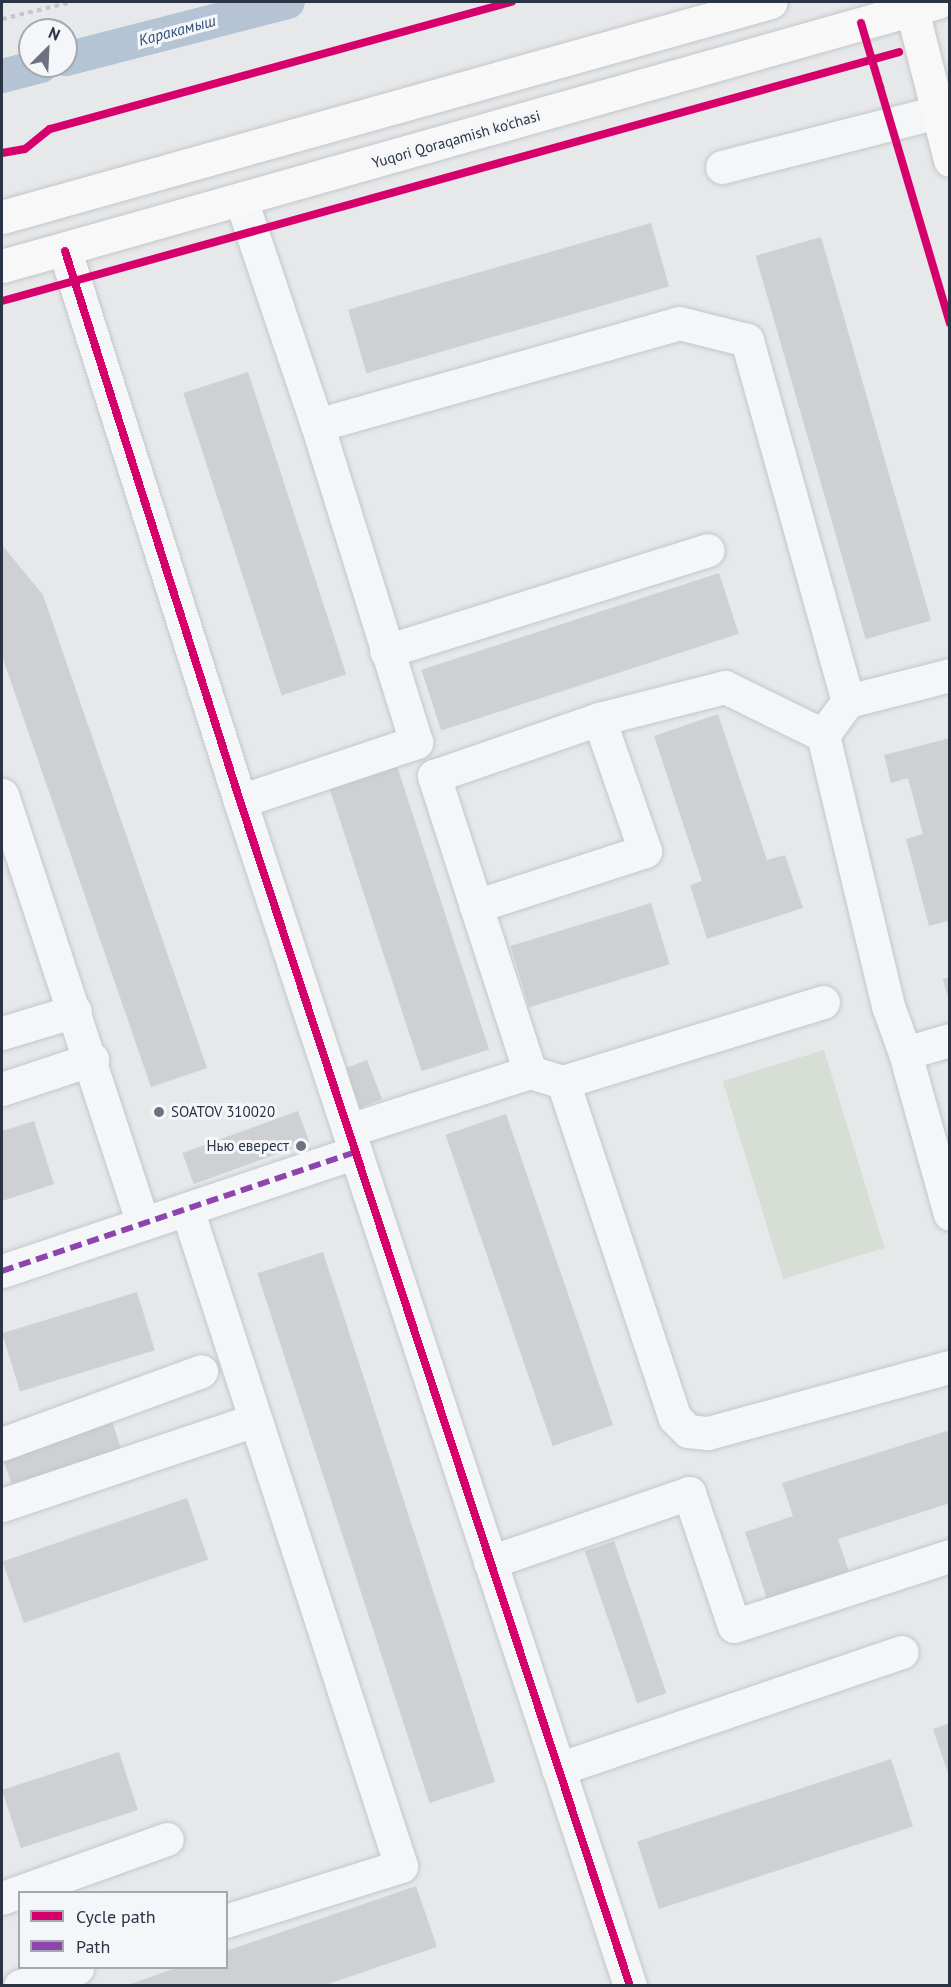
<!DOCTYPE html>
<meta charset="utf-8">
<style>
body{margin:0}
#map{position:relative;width:951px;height:1987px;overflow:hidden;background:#e6e8ea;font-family:"PT Sans",sans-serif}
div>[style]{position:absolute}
.green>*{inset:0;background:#d6ded6;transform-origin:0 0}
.canal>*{height:34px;margin:-17px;padding:0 17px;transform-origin:17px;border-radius:17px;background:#b4c4d5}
.building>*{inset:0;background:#ced0d3;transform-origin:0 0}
.path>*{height:4px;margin-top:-2px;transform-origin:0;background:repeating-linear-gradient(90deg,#c5c6ca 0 4.5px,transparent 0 9px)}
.roads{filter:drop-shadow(0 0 2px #c4c6c8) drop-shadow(0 0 2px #c4c6c8)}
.minor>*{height:33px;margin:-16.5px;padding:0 16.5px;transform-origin:16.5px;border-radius:16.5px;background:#f5f6f7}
.major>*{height:33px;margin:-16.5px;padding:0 16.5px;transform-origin:16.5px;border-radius:16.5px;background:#f8f8f8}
.quiet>*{height:6px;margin-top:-3px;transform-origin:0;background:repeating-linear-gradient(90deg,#8e44ad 0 12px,transparent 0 18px)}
.cycleway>*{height:8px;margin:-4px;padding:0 4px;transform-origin:4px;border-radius:4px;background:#d6006c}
.dots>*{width:16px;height:16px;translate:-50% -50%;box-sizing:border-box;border:3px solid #f4f6f9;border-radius:50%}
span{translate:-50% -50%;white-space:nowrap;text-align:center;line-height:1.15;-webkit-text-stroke:6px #f4f6f9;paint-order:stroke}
.street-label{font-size:15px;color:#2b3445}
.poi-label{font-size:15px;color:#2b3445}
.left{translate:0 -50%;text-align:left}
.right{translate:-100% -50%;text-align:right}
.water-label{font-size:16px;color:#34527a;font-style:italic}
.frame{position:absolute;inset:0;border:3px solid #2b3445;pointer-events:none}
.legend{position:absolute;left:18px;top:1891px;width:210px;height:78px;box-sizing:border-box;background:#f4f6f9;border:2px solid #a4a8b1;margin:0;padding:8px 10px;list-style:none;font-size:18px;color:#2b3445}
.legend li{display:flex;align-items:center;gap:12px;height:30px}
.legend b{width:30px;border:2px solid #a4a8b1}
.north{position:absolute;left:18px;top:18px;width:60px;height:60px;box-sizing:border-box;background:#f4f6f9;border:2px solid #a4a8b1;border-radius:50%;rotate:24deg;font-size:16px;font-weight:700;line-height:24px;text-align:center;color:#2b3445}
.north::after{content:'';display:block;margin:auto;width:21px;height:27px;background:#6c737f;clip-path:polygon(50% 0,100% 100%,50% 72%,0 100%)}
</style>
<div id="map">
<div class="green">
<i style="left:824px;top:1050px;width:207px;height:106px;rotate:73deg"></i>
</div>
<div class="canal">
<i style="left:66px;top:59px;width:229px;rotate:-14.4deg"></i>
<i style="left:2px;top:76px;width:40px;rotate:-14.4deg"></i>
</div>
<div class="building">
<i style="left:651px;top:223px;width:66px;height:315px;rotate:74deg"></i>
<i style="left:821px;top:237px;width:399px;height:68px;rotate:74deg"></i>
<i style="left:248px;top:372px;width:318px;height:68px;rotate:72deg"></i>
<i style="clip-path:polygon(2px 545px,43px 595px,207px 1068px,151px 1087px,2px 656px)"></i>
<i style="left:719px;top:573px;width:64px;height:313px;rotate:72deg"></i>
<i style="clip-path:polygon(718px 714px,767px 860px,785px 855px,803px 908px,707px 939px,690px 885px,702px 881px,654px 736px)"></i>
<i style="clip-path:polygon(950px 738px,950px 929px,949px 929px,947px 921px,929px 926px,906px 839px,923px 834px,908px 778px,891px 783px,884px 755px)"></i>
<i style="left:397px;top:766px;width:298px;height:71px;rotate:72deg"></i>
<i style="left:651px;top:903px;width:64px;height:147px;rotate:73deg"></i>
<i style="clip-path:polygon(950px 977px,950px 1002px,949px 1002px,943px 979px)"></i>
<i style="left:367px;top:1060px;width:42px;height:30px;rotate:69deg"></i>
<i style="left:298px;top:1111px;width:33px;height:123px;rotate:70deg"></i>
<i style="left:506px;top:1114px;width:329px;height:64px;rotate:71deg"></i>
<i style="clip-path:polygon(34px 1121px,54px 1184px,2px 1201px,2px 1131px)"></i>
<i style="left:323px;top:1252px;width:557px;height:69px;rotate:72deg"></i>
<i style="left:137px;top:1292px;width:61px;height:141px;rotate:73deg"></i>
<i style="left:111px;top:1418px;width:35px;height:115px;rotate:72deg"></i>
<i style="clip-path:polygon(950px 1430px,950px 1503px,838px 1539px,849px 1572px,767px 1599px,745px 1532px,793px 1516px,782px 1483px)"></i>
<i style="left:187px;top:1498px;width:65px;height:195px;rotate:71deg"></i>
<i style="left:614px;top:1541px;width:161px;height:31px;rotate:71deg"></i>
<i style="clip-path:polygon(950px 1723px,950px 1776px,949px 1776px,933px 1729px)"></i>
<i style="left:119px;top:1752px;width:61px;height:123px;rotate:72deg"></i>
<i style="left:891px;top:1759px;width:71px;height:267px;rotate:72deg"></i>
<i style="clip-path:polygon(416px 1886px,437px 1947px,322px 1986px,125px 1986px,176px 1968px,226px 1968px,226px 1951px)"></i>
</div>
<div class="path">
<i style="left:2px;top:19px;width:72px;rotate:-13.7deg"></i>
<i style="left:874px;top:58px;width:34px;rotate:73deg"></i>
<i style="left:2px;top:153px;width:23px;rotate:-10deg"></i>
<i style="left:25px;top:149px;width:32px;rotate:-39deg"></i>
<i style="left:50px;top:129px;width:479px;rotate:-15.4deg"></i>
<i style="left:902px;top:156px;width:174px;rotate:74deg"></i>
<i style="left:445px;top:179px;width:463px;rotate:-15.5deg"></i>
</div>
<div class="roads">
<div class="minor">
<i style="left:722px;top:167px;width:222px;rotate:-14.3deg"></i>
<i style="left:241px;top:200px;width:237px;rotate:71.3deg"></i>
<i style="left:65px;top:251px;width:577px;rotate:72.35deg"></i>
<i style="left:240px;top:801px;width:1248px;rotate:71.78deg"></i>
<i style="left:386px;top:651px;width:337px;rotate:-17.4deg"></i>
<i style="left:950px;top:675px;width:105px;rotate:165.7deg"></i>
<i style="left:848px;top:701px;width:42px;rotate:126.3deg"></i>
<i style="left:823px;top:735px;width:279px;rotate:76.5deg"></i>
<i style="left:888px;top:1006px;width:50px;rotate:70.1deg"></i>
<i style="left:905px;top:1053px;width:167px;rotate:74.4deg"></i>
<i style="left:599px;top:719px;width:140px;rotate:70.8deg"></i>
<i style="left:645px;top:851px;width:178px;rotate:162deg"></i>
<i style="left:476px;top:906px;width:137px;rotate:-107.9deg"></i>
<i style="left:434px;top:776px;width:175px;rotate:-19.1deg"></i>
<i style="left:599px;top:719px;width:130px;rotate:-14.3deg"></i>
<i style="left:725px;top:687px;width:109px;rotate:26.1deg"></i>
<i style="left:2px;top:795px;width:451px;rotate:71.8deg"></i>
<i style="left:240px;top:801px;width:186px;rotate:-18.5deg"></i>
<i style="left:416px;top:742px;width:332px;rotate:-107.3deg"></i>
<i style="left:317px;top:425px;width:376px;rotate:-15.7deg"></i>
<i style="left:679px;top:323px;width:70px;rotate:14deg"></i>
<i style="left:747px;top:340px;width:375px;rotate:74.4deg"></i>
<i style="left:476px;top:906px;width:175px;rotate:72deg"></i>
<i style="left:2px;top:1033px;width:76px;rotate:-16.8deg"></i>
<i style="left:905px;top:1053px;width:47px;rotate:-16.1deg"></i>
<i style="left:563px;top:1082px;width:272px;rotate:-17.1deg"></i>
<i style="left:2px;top:1089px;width:95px;rotate:-18.4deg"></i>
<i style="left:349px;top:1130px;width:190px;rotate:-17.8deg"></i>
<i style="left:530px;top:1072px;width:34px;rotate:17deg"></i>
<i style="left:563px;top:1082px;width:354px;rotate:71.6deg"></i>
<i style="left:675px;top:1418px;width:18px;rotate:45deg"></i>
<i style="left:688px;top:1431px;width:20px;rotate:6deg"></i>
<i style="left:708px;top:1433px;width:251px;rotate:-15.3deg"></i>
<i style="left:187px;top:1209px;width:691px;rotate:71.96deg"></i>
<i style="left:401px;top:1866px;width:183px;rotate:162.6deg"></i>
<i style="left:2px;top:1271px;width:373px;rotate:-18.6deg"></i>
<i style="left:2px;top:1444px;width:212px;rotate:-20.1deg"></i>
<i style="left:2px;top:1505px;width:267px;rotate:-18.6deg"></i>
<i style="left:490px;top:1562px;width:211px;rotate:-19.1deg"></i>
<i style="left:689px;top:1493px;width:140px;rotate:71.3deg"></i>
<i style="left:734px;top:1626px;width:227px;rotate:-18deg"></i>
<i style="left:558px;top:1769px;width:363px;rotate:-18.8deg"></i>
<i style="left:2px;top:1898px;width:175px;rotate:-19.7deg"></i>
<i style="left:20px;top:1986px;width:60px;rotate:-17.5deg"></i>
</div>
<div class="major">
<i style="left:910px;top:2px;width:163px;rotate:75.8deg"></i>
<i style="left:2px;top:217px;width:798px;rotate:-15.62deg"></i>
<i style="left:2px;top:266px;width:973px;rotate:-15.75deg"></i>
</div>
</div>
<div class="quiet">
<i style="left:2px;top:1271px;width:373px;rotate:-18.6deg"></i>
</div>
<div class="cycleway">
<i style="left:861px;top:23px;width:313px;rotate:73.5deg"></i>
<i style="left:2px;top:153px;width:23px;rotate:-10deg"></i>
<i style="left:25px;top:149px;width:32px;rotate:-39deg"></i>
<i style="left:50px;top:129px;width:479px;rotate:-15.4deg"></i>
<i style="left:65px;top:251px;width:577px;rotate:72.35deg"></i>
<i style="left:240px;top:801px;width:1248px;rotate:71.78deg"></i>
<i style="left:2px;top:301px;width:931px;rotate:-15.51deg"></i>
</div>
<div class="dots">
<i style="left:159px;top:1112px;background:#6c737f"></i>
<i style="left:301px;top:1146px;background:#6c737f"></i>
</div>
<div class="street-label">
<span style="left:456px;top:139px;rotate:-16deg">Yuqori Qoraqamish ko'chasi</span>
</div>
<div class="poi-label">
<span class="left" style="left:171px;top:1112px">SOATOV 310020</span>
<span class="right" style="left:289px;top:1146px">Нью еверест</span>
</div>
<div class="water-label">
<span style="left:177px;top:30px;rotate:-15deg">Каракамыш</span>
</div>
<div class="frame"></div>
<ul class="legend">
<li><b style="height:8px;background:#d6006c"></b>Cycle path</li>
<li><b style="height:8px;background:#8e44ad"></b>Path</li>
</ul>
<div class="north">N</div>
</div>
